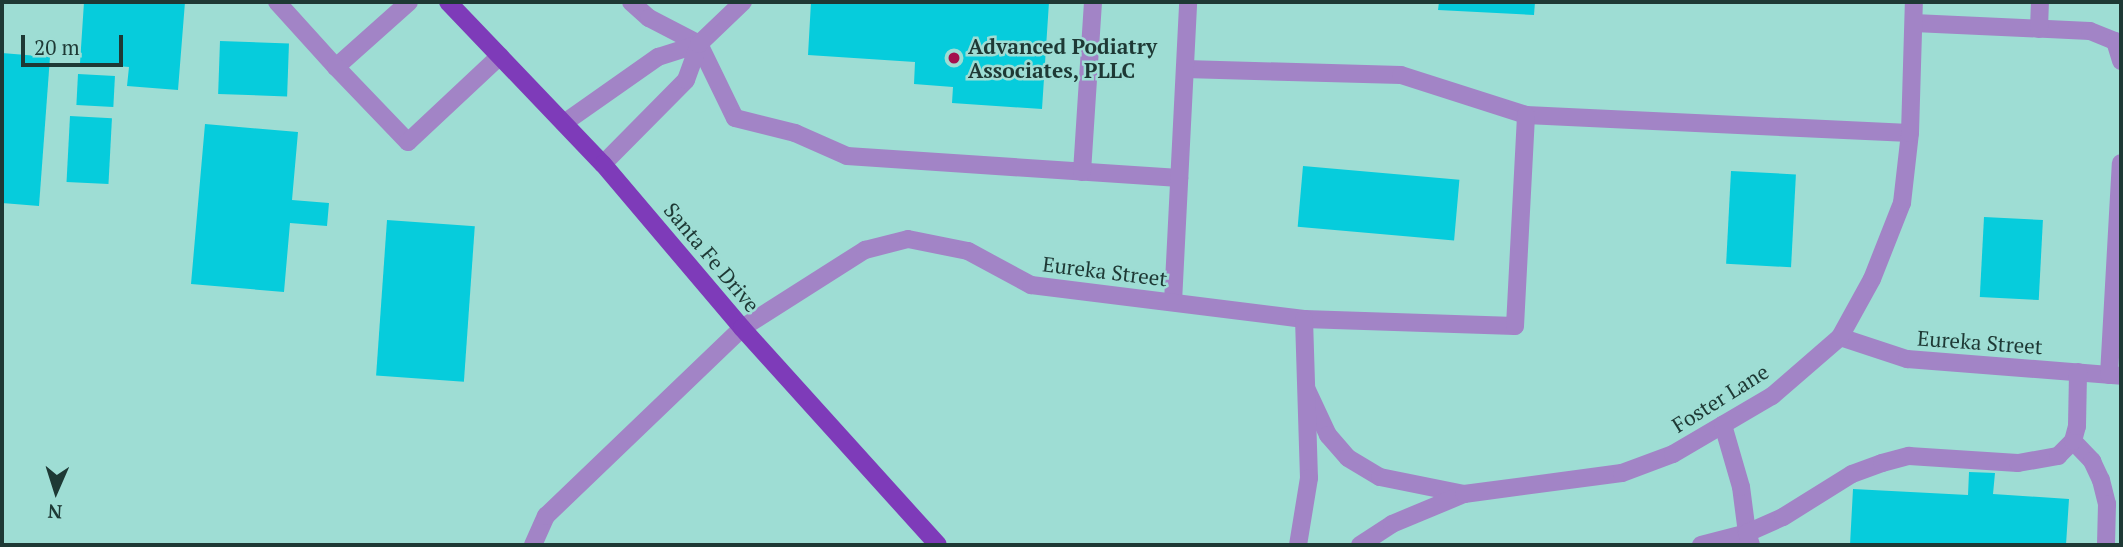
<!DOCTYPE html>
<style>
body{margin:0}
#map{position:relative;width:2123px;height:547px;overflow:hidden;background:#9eddd4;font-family:"PT Serif",serif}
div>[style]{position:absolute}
.building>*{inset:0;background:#06ccdc;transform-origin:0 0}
.minor>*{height:18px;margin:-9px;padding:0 9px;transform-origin:9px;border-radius:9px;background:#a284c6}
.major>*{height:18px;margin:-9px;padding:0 9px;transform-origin:9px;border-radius:9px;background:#7e3bb9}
.dots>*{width:19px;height:19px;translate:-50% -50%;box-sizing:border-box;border:4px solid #9eddd4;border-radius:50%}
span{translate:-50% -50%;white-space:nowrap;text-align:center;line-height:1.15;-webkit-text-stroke:5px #9eddd4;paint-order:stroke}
.poi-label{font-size:21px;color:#1e3935;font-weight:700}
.left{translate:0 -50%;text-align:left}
.street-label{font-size:21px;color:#1e3935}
.frame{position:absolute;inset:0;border:4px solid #1e3935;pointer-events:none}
.north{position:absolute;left:21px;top:456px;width:70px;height:70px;-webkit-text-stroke:5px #9eddd4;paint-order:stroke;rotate:183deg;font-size:19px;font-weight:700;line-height:28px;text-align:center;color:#1e3935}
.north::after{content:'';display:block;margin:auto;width:24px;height:32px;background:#1e3935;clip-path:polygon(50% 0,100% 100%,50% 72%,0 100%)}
.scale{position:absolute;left:21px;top:35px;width:102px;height:32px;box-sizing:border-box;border:4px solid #1e3935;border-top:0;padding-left:9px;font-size:21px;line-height:24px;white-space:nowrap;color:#1e3935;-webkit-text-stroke:5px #9eddd4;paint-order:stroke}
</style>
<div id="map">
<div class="building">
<i style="clip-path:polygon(84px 2px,185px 2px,178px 90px,127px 86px,129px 67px,80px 63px)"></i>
<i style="clip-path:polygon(811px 2px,1049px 2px,1042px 109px,952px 103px,953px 87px,914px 84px,915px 62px,808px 55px)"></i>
<i style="clip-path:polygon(1439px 2px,1535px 2px,1534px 15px,1438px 10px)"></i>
<i style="left:220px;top:41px;width:69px;height:53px;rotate:2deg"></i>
<i style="clip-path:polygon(2px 53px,50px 57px,39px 206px,2px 203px)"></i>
<i style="left:78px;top:74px;width:37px;height:31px;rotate:3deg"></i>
<i style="left:70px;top:116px;width:42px;height:66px;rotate:3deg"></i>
<i style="clip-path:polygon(205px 124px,298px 132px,292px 200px,329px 203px,327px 226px,290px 223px,284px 292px,191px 284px)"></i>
<i style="left:1303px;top:166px;width:157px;height:61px;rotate:5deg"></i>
<i style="left:1731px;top:171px;width:65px;height:93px;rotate:3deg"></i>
<i style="left:1984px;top:217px;width:59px;height:80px;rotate:3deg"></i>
<i style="left:387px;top:220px;width:88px;height:156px;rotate:4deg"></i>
<i style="clip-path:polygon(1969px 472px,1995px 473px,1993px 494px,2069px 499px,2066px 545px,1850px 545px,1853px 489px,1968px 495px)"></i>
</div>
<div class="minor">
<i style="left:277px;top:2px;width:88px;rotate:47.8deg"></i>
<i style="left:409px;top:2px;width:98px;rotate:138.3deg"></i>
<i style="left:336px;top:67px;width:104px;rotate:46.2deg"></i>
<i style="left:408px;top:142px;width:126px;rotate:-43.1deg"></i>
<i style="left:631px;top:2px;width:24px;rotate:42deg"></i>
<i style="left:649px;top:18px;width:56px;rotate:27.5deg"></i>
<i style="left:699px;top:44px;width:82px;rotate:64.1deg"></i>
<i style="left:735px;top:118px;width:62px;rotate:14deg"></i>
<i style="left:795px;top:133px;width:57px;rotate:23.9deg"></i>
<i style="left:847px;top:156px;width:333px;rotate:3.8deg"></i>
<i style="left:1914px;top:23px;width:176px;rotate:2.6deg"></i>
<i style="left:2090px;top:31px;width:27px;rotate:22deg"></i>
<i style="left:2115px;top:41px;width:21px;rotate:73deg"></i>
<i style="left:2039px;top:29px;width:27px;rotate:-88deg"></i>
<i style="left:1185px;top:69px;width:216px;rotate:1.6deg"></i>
<i style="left:1401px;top:75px;width:131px;rotate:17.7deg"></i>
<i style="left:1526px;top:115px;width:384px;rotate:2.7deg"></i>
<i style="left:564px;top:123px;width:115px;rotate:-35.1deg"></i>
<i style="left:658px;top:57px;width:43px;rotate:-17.6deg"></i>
<i style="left:603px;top:164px;width:118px;rotate:-45.3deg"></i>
<i style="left:686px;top:80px;width:38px;rotate:-70deg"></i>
<i style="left:699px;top:44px;width:61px;rotate:-43.7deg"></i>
<i style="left:1082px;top:172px;width:170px;rotate:-86.3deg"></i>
<i style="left:1173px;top:302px;width:300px;rotate:-87.1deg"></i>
<i style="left:1304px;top:319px;width:211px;rotate:1.9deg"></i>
<i style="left:1515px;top:326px;width:211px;rotate:-87deg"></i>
<i style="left:1840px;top:337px;width:71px;rotate:18.2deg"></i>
<i style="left:1907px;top:359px;width:215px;rotate:4.5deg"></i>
<i style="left:2109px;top:375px;width:212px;rotate:-86.8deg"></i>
<i style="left:1307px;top:390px;width:50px;rotate:65deg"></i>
<i style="left:1328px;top:435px;width:30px;rotate:49deg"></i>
<i style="left:1348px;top:458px;width:37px;rotate:31deg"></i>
<i style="left:1380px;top:477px;width:86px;rotate:11.4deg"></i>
<i style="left:2073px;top:441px;width:28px;rotate:46deg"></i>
<i style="left:2092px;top:461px;width:21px;rotate:65deg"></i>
<i style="left:2101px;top:480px;width:25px;rotate:76deg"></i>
<i style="left:2107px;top:504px;width:41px;rotate:91.4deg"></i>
<i style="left:533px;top:545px;width:32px;rotate:-66deg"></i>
<i style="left:546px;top:516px;width:272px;rotate:-43.8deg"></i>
<i style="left:742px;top:328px;width:146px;rotate:-32.4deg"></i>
<i style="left:865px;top:250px;width:44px;rotate:-14.3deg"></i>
<i style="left:908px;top:239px;width:61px;rotate:11.3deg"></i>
<i style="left:968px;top:251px;width:72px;rotate:28.4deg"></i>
<i style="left:1031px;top:285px;width:275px;rotate:7.1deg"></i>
<i style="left:1304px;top:319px;width:159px;rotate:88.2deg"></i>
<i style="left:1309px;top:478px;width:68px;rotate:99.3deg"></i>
<i style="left:1360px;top:545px;width:38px;rotate:-33deg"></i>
<i style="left:1392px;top:524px;width:78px;rotate:-22.6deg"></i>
<i style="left:1464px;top:494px;width:159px;rotate:-7.6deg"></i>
<i style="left:1622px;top:473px;width:54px;rotate:-20.4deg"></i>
<i style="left:1673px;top:454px;width:115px;rotate:-30.4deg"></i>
<i style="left:1772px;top:396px;width:90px;rotate:-40.9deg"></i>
<i style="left:1840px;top:337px;width:66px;rotate:-61.1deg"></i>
<i style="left:1872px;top:279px;width:82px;rotate:-68.5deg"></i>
<i style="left:1902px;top:203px;width:70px;rotate:-83.5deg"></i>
<i style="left:1910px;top:133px;width:131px;rotate:-88.3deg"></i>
<i style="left:1701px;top:545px;width:48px;rotate:-14.6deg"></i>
<i style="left:1747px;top:533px;width:46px;rotate:-97.4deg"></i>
<i style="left:1741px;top:487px;width:65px;rotate:-106.2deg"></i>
<i style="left:1751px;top:545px;width:13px;rotate:-108deg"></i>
<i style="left:1747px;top:533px;width:39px;rotate:-24deg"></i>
<i style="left:1783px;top:517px;width:81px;rotate:-31.9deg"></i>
<i style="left:1852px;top:474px;width:32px;rotate:-20deg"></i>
<i style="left:1882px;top:463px;width:28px;rotate:-15deg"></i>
<i style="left:1909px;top:456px;width:109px;rotate:3.7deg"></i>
<i style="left:2018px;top:463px;width:41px;rotate:-9.9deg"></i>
<i style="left:2058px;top:456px;width:21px;rotate:-45deg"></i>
<i style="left:2073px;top:441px;width:16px;rotate:-75deg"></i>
<i style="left:2077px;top:426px;width:54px;rotate:-88.9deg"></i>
</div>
<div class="major">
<i style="left:448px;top:2px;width:224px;rotate:46.3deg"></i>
<i style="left:603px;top:164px;width:215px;rotate:49.7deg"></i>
<i style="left:742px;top:328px;width:292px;rotate:47.9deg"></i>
</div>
<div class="dots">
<i style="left:954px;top:58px;background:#a40f4d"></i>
</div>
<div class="poi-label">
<span class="left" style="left:968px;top:58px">Advanced Podiatry<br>Associates, PLLC</span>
</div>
<div class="street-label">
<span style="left:712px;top:257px;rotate:50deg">Santa Fe Drive</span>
<span style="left:1105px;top:271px;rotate:7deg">Eureka Street</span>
<span style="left:1980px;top:342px;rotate:4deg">Eureka Street</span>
<span style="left:1720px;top:398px;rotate:-32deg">Foster Lane</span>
</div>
<div class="frame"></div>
<div class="north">N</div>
<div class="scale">20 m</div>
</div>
